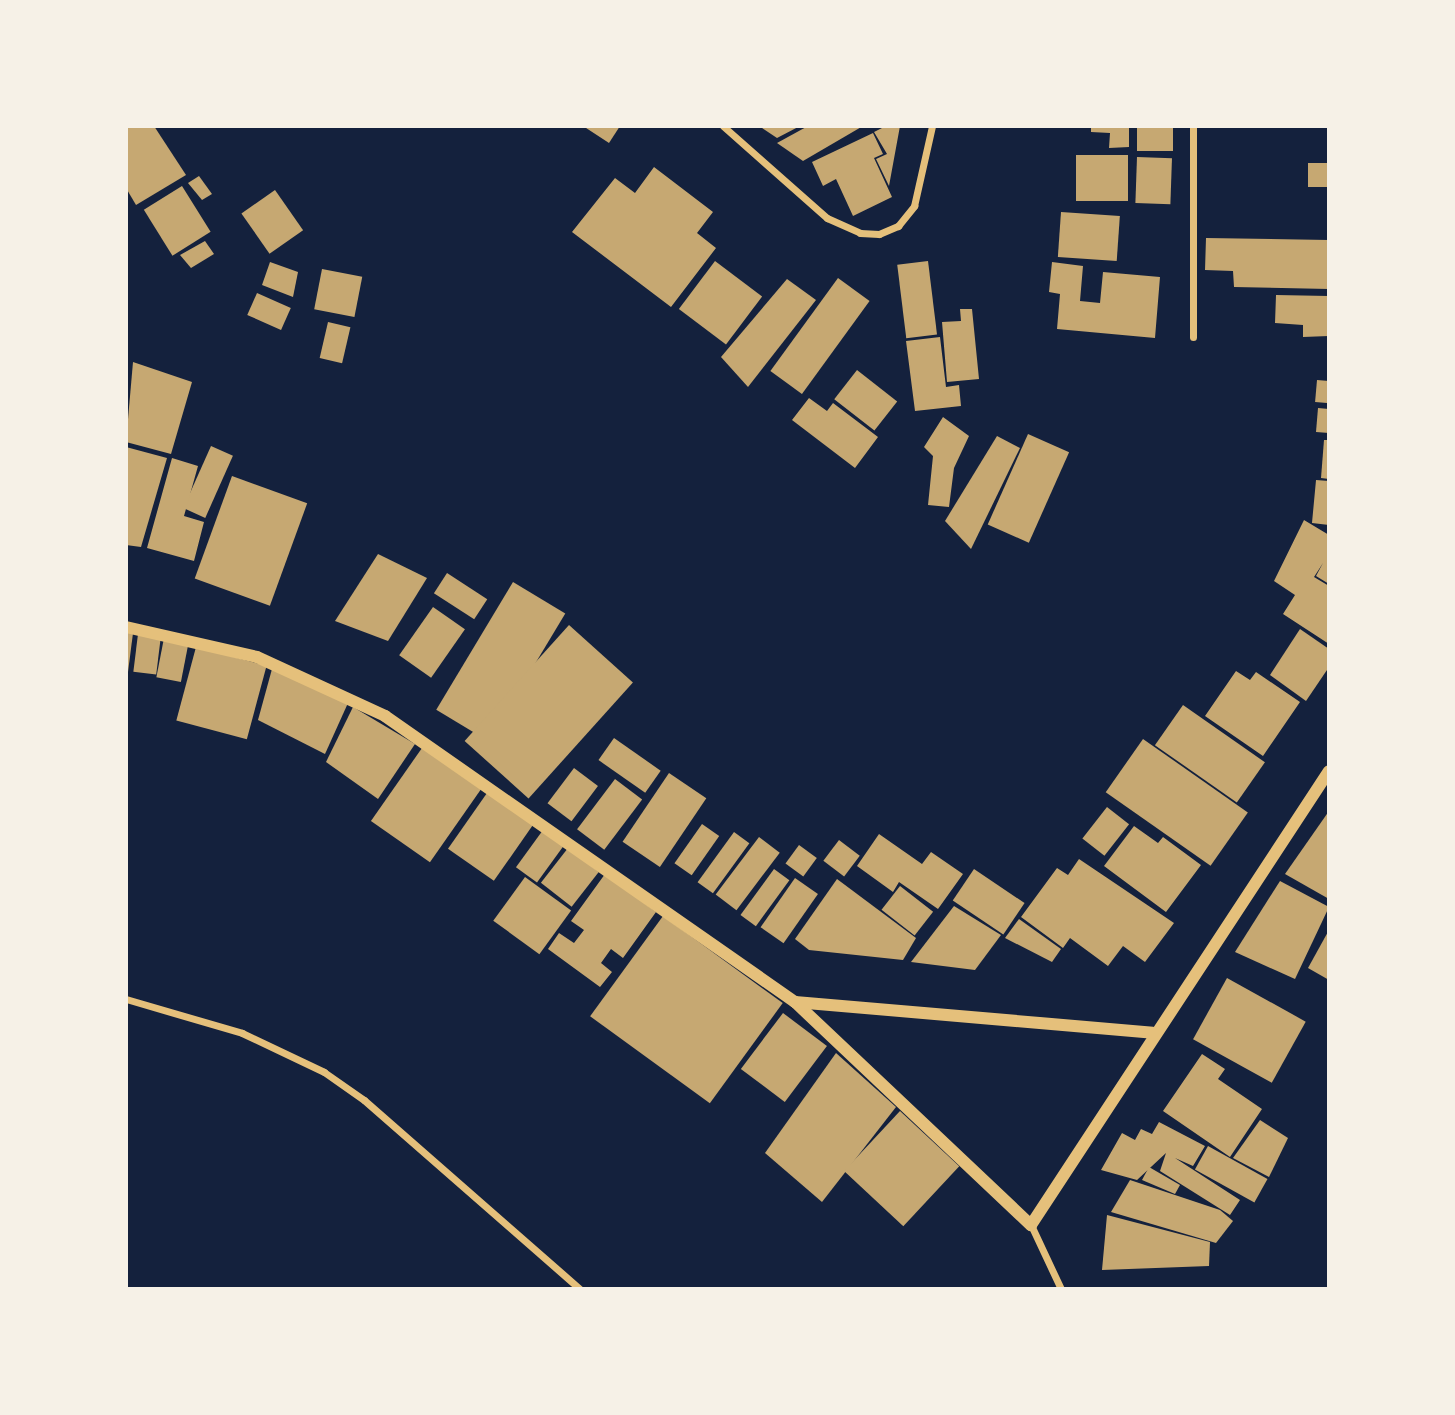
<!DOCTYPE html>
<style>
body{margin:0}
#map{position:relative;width:1455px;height:1415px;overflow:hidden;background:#14213d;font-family:Inter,sans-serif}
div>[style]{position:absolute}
.building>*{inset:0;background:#c6a872;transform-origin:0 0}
.minor>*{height:7px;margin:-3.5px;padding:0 3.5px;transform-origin:3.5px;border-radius:3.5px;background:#e5c07b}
.tertiary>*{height:12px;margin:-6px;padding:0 6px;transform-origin:6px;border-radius:6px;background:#e5c07b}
span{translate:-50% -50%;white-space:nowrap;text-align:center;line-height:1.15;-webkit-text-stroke:5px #f6f1e7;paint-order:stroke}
.frame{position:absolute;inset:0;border:128px solid #f6f1e7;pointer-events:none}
</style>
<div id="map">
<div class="building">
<i style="clip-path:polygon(126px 126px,154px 126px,186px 175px,136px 205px,126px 188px)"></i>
<i style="clip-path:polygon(583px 126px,620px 126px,609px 143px)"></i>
<i style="clip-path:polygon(759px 126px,800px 126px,777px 138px)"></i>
<i style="clip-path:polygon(808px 126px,863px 126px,803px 161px,777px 143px)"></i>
<i style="clip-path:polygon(886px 126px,900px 126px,889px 186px,876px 159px,887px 154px,874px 132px)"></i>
<i style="clip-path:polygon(1091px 126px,1129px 126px,1129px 147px,1109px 148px,1110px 133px,1091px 132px)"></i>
<i style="left:1137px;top:126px;width:36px;height:25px"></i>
<i style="clip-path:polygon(873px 133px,883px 154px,874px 158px,892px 197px,853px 216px,836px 179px,823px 186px,812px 162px)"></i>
<i style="left:1076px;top:155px;width:52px;height:46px"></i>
<i style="left:1137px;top:157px;width:35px;height:46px;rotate:2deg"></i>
<i style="left:1308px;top:163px;width:21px;height:24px"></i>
<i style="clip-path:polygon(654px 167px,713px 212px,697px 233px,716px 248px,671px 307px,572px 232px,615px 178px,635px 193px)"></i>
<i style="clip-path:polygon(199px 176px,212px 194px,202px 200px,188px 183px)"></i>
<i style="left:182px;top:186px;width:54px;height:45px;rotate:58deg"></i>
<i style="left:275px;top:190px;width:49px;height:41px;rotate:55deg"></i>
<i style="left:1061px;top:212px;width:59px;height:45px;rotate:4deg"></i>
<i style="clip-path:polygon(1206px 238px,1329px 240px,1329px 289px,1234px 287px,1233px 271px,1205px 270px)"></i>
<i style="clip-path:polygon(205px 241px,214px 254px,191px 268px,180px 255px)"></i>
<i style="left:715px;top:261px;width:59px;height:60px;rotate:37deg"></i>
<i style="left:928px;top:261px;width:74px;height:31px;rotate:83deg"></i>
<i style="clip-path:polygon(270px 262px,298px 272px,293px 297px,262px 285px)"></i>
<i style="clip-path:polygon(1052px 262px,1083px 266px,1080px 301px,1100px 303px,1103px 272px,1160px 277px,1155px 338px,1057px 329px,1060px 294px,1049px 292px)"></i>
<i style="left:322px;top:269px;width:41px;height:41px;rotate:11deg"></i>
<i style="left:838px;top:278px;width:39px;height:115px;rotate:36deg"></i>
<i style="clip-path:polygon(787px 279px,816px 300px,748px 387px,721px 357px)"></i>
<i style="left:257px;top:293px;width:37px;height:24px;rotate:24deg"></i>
<i style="clip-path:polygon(1276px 295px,1329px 296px,1329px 336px,1303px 337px,1303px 325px,1275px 323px)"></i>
<i style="clip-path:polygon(960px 309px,972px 309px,979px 379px,947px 382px,942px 322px,961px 321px)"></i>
<i style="left:328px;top:322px;width:23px;height:37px;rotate:13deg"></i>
<i style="clip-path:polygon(940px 337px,946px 387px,959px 385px,961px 406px,915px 411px,906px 341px)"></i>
<i style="clip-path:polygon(133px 362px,192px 382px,171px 454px,126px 442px)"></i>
<i style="left:857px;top:370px;width:51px;height:37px;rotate:38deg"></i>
<i style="left:1317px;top:380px;width:12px;height:22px;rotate:5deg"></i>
<i style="clip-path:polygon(809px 398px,827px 411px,833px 403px,878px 437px,855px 468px,792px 420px)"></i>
<i style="clip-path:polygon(1318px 408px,1329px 409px,1329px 433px,1316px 432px)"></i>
<i style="clip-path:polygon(943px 417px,969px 436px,954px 468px,949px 507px,928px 505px,933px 456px,924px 447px)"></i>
<i style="left:1028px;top:434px;width:45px;height:99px;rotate:24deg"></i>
<i style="clip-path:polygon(997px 436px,1020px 448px,971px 549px,945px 521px)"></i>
<i style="clip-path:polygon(1324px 440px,1329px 440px,1329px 479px,1321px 478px)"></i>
<i style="left:211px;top:446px;width:24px;height:68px;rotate:24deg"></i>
<i style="clip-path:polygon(126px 447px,167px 458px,141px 547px,126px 545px)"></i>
<i style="clip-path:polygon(172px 458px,198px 466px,184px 516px,204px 522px,194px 561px,147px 548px)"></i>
<i style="left:232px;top:476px;width:80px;height:109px;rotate:20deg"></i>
<i style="clip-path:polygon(1316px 480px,1329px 481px,1329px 525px,1312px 523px)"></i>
<i style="clip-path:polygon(1304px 520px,1329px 535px,1329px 584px,1316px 576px,1323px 563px,1314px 577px,1329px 586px,1329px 644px,1283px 614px,1295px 595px,1274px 581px)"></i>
<i style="clip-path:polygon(378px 554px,427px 578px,388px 641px,335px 621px)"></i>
<i style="left:447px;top:573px;width:48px;height:24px;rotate:33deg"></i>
<i style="left:513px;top:582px;width:61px;height:149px;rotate:31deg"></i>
<i style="left:433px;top:607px;width:39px;height:59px;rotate:35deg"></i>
<i style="left:569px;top:625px;width:86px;height:156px;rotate:42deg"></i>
<i style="clip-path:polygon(1300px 629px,1329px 649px,1329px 667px,1306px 701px,1270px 675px)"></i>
<i style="clip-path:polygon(126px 632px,133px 633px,128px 672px,126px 672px)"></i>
<i style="left:138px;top:634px;width:23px;height:38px;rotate:7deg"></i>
<i style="left:164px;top:638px;width:25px;height:40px;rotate:11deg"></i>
<i style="left:196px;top:647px;width:73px;height:76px;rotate:15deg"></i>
<i style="clip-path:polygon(272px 669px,348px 703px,325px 754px,258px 720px)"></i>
<i style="clip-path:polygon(1236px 671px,1250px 680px,1256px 672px,1300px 702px,1263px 756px,1205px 716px)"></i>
<i style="left:1183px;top:705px;width:100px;height:49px;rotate:35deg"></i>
<i style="clip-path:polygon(353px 707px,415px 744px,378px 799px,326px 762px)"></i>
<i style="left:614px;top:738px;width:57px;height:27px;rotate:35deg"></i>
<i style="left:1143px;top:739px;width:128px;height:65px;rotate:35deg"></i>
<i style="left:422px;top:748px;width:72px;height:89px;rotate:35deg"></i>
<i style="left:574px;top:768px;width:30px;height:44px;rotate:37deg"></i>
<i style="left:669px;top:773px;width:45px;height:83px;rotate:34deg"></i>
<i style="left:615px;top:779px;width:34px;height:63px;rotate:37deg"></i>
<i style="left:487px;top:793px;width:56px;height:68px;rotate:35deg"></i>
<i style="left:1107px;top:807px;width:28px;height:40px;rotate:38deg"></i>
<i style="clip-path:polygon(1329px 811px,1329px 899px,1285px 874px)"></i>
<i style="left:702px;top:824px;width:21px;height:48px;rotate:35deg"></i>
<i style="clip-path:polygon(1134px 826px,1158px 843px,1163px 837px,1201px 865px,1166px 912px,1104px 866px)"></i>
<i style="left:543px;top:830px;width:26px;height:46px;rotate:36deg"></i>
<i style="left:734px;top:832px;width:19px;height:62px;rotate:36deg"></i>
<i style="clip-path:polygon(879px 834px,922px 864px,931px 852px,963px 874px,938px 909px,899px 882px,893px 892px,857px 866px)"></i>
<i style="left:759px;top:837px;width:26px;height:72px;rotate:37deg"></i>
<i style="left:839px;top:840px;width:26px;height:26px;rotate:37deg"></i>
<i style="left:799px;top:845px;width:22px;height:23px;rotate:36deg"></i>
<i style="left:568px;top:848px;width:39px;height:44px;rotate:38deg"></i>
<i style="clip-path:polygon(1079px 859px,1174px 923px,1145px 962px,1123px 946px,1108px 966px,1070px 938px,1063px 948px,1021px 917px,1057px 868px,1068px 875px)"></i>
<i style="left:774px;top:869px;width:19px;height:57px;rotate:36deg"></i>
<i style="left:974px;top:869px;width:61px;height:38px;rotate:34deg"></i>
<i style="clip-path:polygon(605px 874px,656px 912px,623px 958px,611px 949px,601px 963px,612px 972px,600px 987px,548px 949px,559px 933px,574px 943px,584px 930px,571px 921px)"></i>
<i style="left:525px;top:877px;width:57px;height:54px;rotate:36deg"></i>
<i style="left:795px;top:878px;width:28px;height:60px;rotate:35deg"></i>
<i style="clip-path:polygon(837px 879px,916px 938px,903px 960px,809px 950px,795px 939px)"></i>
<i style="clip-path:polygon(1280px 881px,1329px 907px,1295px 979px,1235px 952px)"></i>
<i style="left:900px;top:886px;width:42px;height:30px;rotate:38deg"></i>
<i style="clip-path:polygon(954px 906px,1001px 935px,975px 970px,911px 962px)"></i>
<i style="left:663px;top:916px;width:148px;height:124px;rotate:36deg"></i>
<i style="clip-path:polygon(1019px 919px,1061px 949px,1052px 962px,1005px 938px)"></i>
<i style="clip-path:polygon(1329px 930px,1329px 980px,1308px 968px)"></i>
<i style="left:1227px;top:978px;width:90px;height:70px;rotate:29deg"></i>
<i style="left:783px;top:1013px;width:55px;height:70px;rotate:37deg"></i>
<i style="clip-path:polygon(836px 1053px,896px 1107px,822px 1202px,765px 1153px)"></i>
<i style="clip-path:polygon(1202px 1054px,1225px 1069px,1218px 1079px,1262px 1109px,1230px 1157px,1163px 1111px)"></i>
<i style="left:900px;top:1111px;width:81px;height:82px;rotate:43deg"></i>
<i style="clip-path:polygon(1260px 1120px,1288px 1138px,1269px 1177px,1233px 1158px)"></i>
<i style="clip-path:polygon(1159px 1122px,1205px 1146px,1193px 1166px,1175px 1158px,1240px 1200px,1230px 1215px,1160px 1171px,1166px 1153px,1137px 1180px,1101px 1170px,1122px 1133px,1135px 1140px,1141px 1129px,1152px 1134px)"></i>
<i style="left:1208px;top:1146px;width:68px;height:27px;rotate:29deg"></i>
<i style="clip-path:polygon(1149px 1167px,1180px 1185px,1175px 1194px,1142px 1180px)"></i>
<i style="clip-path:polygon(1130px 1180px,1220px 1210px,1233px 1221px,1216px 1243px,1111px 1212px)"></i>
<i style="clip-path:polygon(1107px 1215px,1210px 1242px,1209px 1266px,1102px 1270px)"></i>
</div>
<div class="minor">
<i style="left:723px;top:126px;width:139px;rotate:41.5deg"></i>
<i style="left:827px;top:218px;width:36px;rotate:24deg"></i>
<i style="left:860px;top:233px;width:19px;rotate:3deg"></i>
<i style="left:879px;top:234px;width:21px;rotate:-23deg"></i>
<i style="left:898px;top:226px;width:26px;rotate:-51deg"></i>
<i style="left:914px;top:206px;width:82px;rotate:-77.3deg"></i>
<i style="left:1193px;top:337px;width:211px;rotate:-90deg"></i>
<i style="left:126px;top:999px;width:121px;rotate:16.3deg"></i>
<i style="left:242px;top:1033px;width:91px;rotate:25.4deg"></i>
<i style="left:324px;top:1072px;width:49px;rotate:35deg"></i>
<i style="left:364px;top:1100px;width:287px;rotate:41.2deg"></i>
<i style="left:1031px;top:1225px;width:71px;rotate:64.9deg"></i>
</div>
<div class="tertiary">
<i style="left:126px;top:627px;width:134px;rotate:12.9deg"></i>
<i style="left:257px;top:657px;width:141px;rotate:24.7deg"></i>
<i style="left:385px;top:716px;width:500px;rotate:34.9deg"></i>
<i style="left:795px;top:1002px;width:325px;rotate:43.4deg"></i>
<i style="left:1031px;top:1225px;width:543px;rotate:-56.72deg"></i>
<i style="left:795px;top:1002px;width:359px;rotate:4.9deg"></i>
</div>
<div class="frame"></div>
</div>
